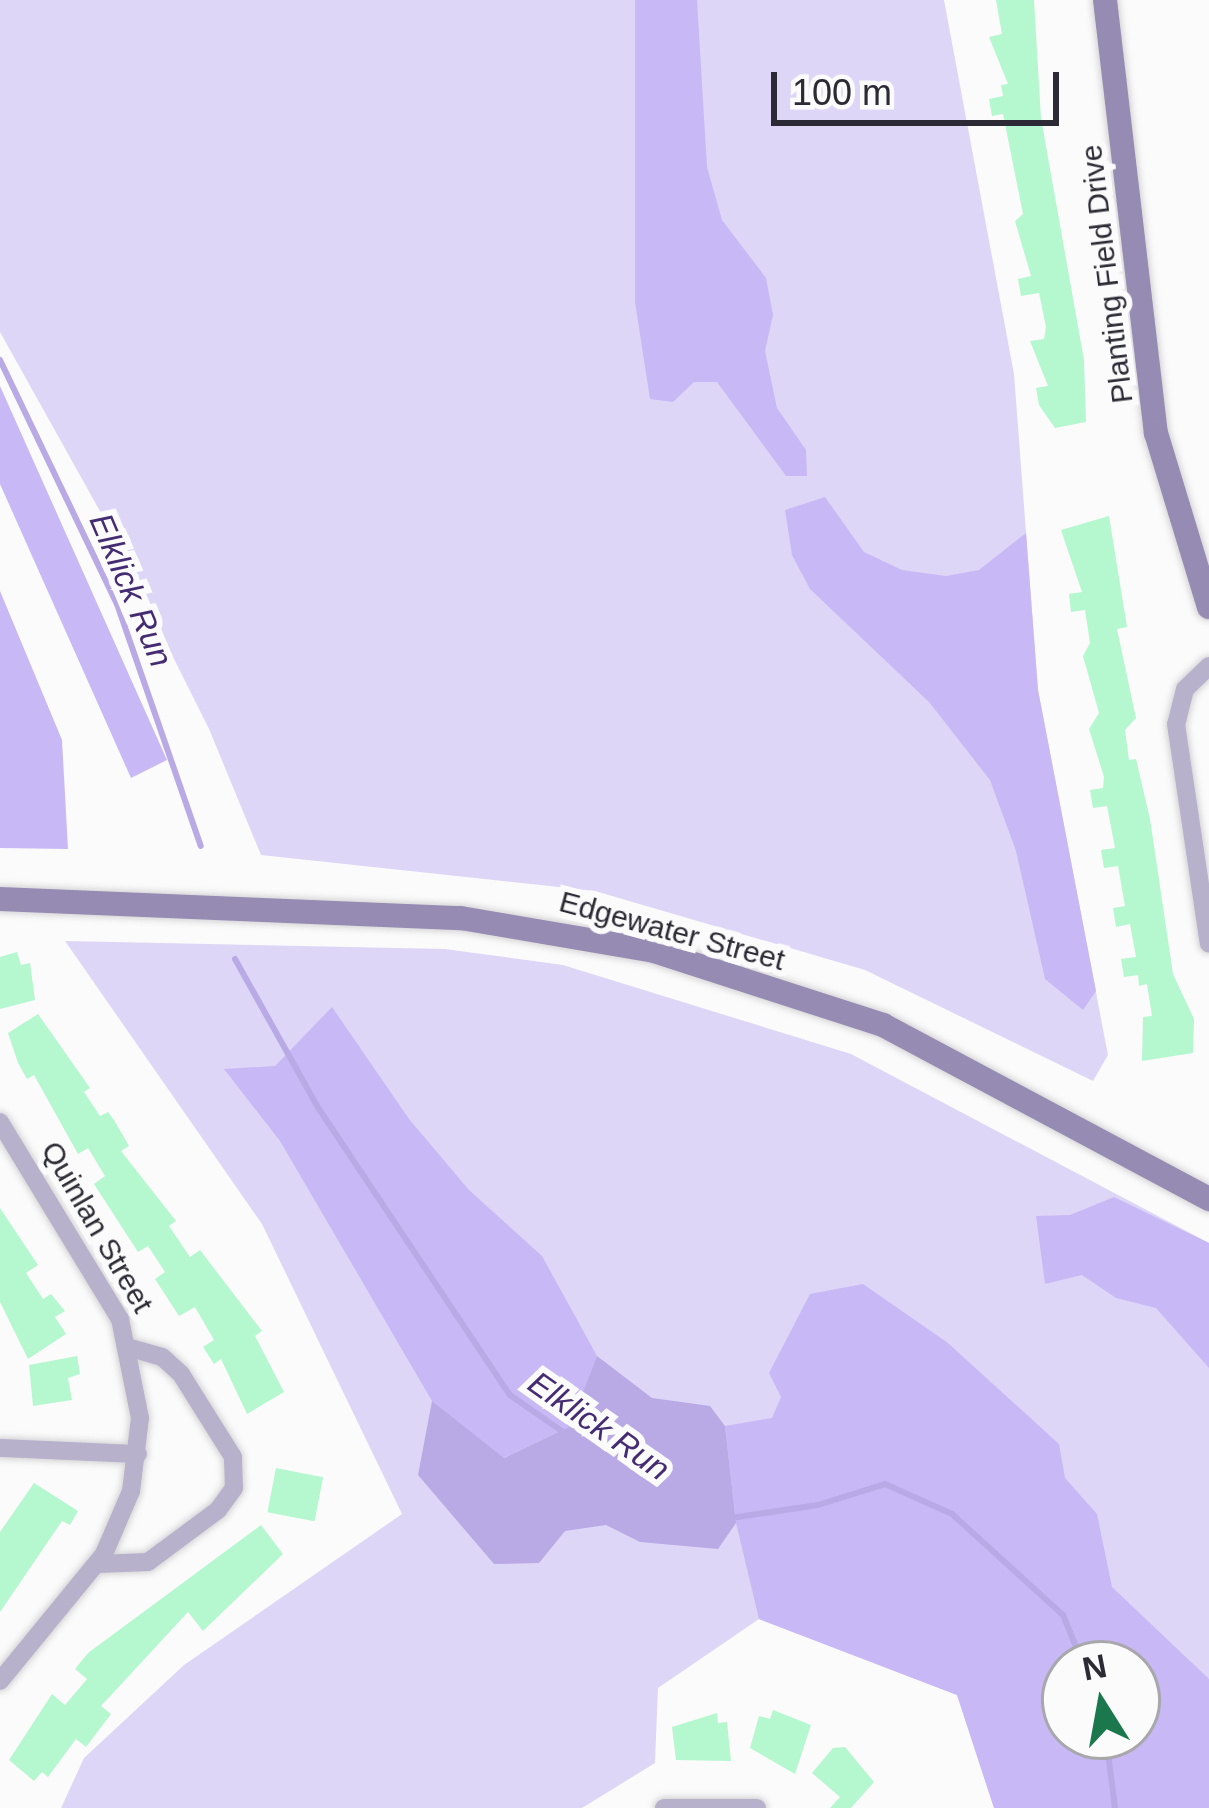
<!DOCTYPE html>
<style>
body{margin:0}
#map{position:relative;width:1209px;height:1808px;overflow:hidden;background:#fbfbfb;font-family:Helvetica,sans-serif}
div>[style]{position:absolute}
.green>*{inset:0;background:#ded6f7}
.forest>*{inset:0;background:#c8b8f5}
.water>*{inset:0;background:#b9a9e5}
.stream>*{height:6px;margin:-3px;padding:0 3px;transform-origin:3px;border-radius:3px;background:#b9a9e5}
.building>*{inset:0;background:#b5f7cf;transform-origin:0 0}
.roads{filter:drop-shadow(0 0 3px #d6d5d7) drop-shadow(0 0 3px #d6d5d7)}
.street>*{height:18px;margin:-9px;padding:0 9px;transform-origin:9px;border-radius:9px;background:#b7b1cc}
.secondary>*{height:24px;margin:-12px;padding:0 12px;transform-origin:12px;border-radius:12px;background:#968cb3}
span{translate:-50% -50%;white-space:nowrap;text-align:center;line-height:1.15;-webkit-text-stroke:12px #fbfbfb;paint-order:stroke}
.street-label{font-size:30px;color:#2c2a34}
.water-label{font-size:33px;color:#452c72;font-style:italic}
.north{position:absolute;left:1041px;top:1640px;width:120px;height:120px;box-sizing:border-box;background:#fbfbfb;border:3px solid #a8a7ab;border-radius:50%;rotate:349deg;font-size:33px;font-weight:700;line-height:48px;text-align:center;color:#2c2a34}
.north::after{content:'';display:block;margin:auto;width:42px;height:54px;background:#1b774c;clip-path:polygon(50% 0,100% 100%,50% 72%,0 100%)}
.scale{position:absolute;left:771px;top:72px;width:288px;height:54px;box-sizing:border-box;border:6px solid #2c2a34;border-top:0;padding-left:15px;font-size:36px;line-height:42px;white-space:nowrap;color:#2c2a34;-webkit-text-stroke:9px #fbfbfb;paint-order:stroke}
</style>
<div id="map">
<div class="green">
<i style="clip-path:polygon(0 0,944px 0,1014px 374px,1038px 690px,1108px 1055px,1093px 1081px,865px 970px,595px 891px,261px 855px,209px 729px,101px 513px,0 332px)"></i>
<i style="clip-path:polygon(evenodd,65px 941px,445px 949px,563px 965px,851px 1054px,1209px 1243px,1209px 1808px,994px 1808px,957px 1695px,759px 1619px,658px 1688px,655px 1763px,582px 1808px,61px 1808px,84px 1758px,184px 1665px,402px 1514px,262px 1224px,65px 941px,1065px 1664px,1137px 1664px,1137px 1736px,1065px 1736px,1065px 1664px)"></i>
</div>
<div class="forest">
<i style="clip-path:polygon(635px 0,697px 0,707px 167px,722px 220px,766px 278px,773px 315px,765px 351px,777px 408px,806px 450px,807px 476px,786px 476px,717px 382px,694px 382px,673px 402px,650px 399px,635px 302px)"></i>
<i style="clip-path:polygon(0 386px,167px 760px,131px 778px,0 484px)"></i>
<i style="clip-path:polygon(825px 497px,864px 552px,902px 570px,946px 576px,979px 570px,1026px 533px,1038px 690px,1096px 991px,1083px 1010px,1045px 979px,1016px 851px,990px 780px,929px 702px,810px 589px,792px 555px,785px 510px)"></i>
<i style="clip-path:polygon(0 591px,62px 740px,68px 849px,0 848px)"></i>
<i style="clip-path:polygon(332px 1007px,409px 1119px,469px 1190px,542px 1256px,597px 1356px,569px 1427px,503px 1458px,432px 1401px,280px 1141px,224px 1069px,275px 1066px)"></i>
<i style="clip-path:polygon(1114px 1197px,1209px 1243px,1209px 1368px,1156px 1308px,1116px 1298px,1082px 1275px,1045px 1284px,1036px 1216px,1070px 1215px)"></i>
<i style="clip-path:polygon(evenodd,863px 1284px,948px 1343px,1059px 1444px,1065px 1478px,1097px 1514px,1112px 1587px,1209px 1679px,1209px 1808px,994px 1808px,957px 1695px,759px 1619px,736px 1523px,725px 1426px,772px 1418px,781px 1397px,769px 1373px,810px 1294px,863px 1284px,1065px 1664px,1137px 1664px,1137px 1736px,1065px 1736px,1065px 1664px)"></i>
</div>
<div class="water">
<i style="clip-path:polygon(597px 1356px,652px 1398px,710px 1406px,725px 1426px,736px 1523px,718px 1549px,640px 1542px,606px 1525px,565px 1531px,539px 1563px,494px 1564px,418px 1475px,432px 1401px,504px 1458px,569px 1427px)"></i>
</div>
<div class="stream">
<i style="left:0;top:360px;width:271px;rotate:64.4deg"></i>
<i style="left:117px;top:604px;width:256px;rotate:70.9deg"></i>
<i style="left:235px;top:959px;width:172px;rotate:60.8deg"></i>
<i style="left:319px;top:1109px;width:344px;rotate:56.3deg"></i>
<i style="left:510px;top:1395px;width:68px;rotate:34.9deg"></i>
<i style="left:731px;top:1518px;width:88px;rotate:-8.5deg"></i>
<i style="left:818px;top:1505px;width:70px;rotate:-17.4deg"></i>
<i style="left:885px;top:1484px;width:73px;rotate:24.1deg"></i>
<i style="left:952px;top:1514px;width:150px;rotate:42.3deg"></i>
<i style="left:1063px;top:1615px;width:53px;rotate:67.8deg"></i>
<i style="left:1106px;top:1736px;width:73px;rotate:82.9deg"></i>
</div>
<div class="building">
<i style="clip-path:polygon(996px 0,1034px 0,1041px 118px,1084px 360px,1086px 422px,1055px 428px,1039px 405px,1036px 388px,1048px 386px,1030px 341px,1044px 339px,1046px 327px,1039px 293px,1021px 296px,1018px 279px,1031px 276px,1015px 221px,1023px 214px,1003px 114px,992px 116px,989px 99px,1003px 96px,1001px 85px,1008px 84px,989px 37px,1002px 34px)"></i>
<i style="clip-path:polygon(1109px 516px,1127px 627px,1117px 629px,1136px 718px,1125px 730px,1129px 760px,1136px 759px,1150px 819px,1173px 974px,1194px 1019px,1193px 1053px,1142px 1061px,1143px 1017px,1152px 1016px,1147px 984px,1139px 986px,1138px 975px,1124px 977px,1121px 959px,1136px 957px,1130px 924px,1116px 927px,1113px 908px,1125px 906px,1118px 866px,1104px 868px,1101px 850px,1115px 848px,1107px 806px,1093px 808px,1090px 790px,1103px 788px,1104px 777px,1089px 729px,1099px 713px,1083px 656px,1090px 643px,1085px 610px,1071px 612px,1069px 594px,1082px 592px,1061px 530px)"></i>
<i style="clip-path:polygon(17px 952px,21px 965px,30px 963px,35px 1000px,0 1009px,0 957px)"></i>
<i style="clip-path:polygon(38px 1014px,90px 1088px,84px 1092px,100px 1116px,108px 1112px,114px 1120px,129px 1146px,121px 1151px,176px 1221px,169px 1226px,190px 1257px,200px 1250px,262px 1331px,255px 1336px,284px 1392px,247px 1414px,221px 1359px,214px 1364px,203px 1347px,214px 1340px,195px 1307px,179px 1316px,155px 1279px,165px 1272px,148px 1246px,138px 1252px,94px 1184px,105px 1176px,88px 1148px,78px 1154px,34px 1075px,27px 1079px,18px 1063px,8px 1033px)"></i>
<i style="clip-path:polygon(0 1208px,38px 1265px,26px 1273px,43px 1299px,51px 1294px,65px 1311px,55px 1317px,66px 1334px,28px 1359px,0 1302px)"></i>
<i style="clip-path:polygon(77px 1356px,80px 1374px,68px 1378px,72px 1400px,33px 1406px,29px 1365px)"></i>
<i style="left:276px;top:1468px;width:48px;height:45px;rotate:11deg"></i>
<i style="clip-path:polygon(34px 1483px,78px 1511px,70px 1525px,62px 1521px,0 1612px,0 1532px)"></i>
<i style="clip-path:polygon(261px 1525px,283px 1554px,203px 1631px,188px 1612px,101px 1706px,111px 1714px,86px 1747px,76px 1739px,48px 1777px,42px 1772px,34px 1781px,9px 1760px,52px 1694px,65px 1705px,87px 1679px,75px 1669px,88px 1653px)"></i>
<i style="clip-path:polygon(773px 1710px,811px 1725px,795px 1774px,750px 1748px,759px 1716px,770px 1719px)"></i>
<i style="clip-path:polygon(717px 1713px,718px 1723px,727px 1722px,731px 1761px,676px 1760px,672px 1727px)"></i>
<i style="clip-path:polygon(845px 1747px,874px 1782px,851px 1808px,830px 1808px,840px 1797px,812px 1773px,833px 1748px)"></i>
</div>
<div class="roads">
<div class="street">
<i style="left:1209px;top:666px;width:33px;rotate:136deg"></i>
<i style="left:1185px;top:689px;width:36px;rotate:104deg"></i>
<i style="left:1176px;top:724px;width:222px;rotate:81.5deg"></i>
<i style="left:0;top:1122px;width:231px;rotate:58.7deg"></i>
<i style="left:120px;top:1319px;width:101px;rotate:78.6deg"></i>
<i style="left:140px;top:1418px;width:74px;rotate:97deg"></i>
<i style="left:131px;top:1491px;width:69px;rotate:113.2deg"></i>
<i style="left:104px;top:1554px;width:164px;rotate:129.3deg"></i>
<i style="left:0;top:1448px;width:138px;rotate:2.5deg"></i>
<i style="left:98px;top:1564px;width:50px;rotate:-2.3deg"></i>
<i style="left:148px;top:1562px;width:87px;rotate:-36.6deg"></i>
<i style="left:218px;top:1510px;width:27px;rotate:-54deg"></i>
<i style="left:234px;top:1488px;width:31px;rotate:-92deg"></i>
<i style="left:233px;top:1457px;width:98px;rotate:-122.1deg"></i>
<i style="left:181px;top:1374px;width:25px;rotate:-138deg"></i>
<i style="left:162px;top:1357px;width:33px;rotate:-164deg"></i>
<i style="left:664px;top:1808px;width:93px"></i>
</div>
<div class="secondary">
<i style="left:1105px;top:0;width:436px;rotate:83.3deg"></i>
<i style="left:1156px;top:433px;width:182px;rotate:73.1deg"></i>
<i style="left:0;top:899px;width:461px;rotate:2.4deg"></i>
<i style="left:461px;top:918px;width:196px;rotate:9.7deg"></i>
<i style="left:654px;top:951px;width:241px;rotate:17.9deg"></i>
<i style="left:883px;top:1025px;width:370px;rotate:28.1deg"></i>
</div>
</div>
<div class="street-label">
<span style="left:1107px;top:274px;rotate:-97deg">Planting Field Drive</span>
<span style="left:672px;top:931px;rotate:15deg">Edgewater Street</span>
<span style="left:97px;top:1227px;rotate:60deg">Quinlan Street</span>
</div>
<div class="water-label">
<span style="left:131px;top:590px;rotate:67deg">Elklick Run</span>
<span style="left:599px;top:1426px;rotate:35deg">Elklick Run</span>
</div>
<div class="north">N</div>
<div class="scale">100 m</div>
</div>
